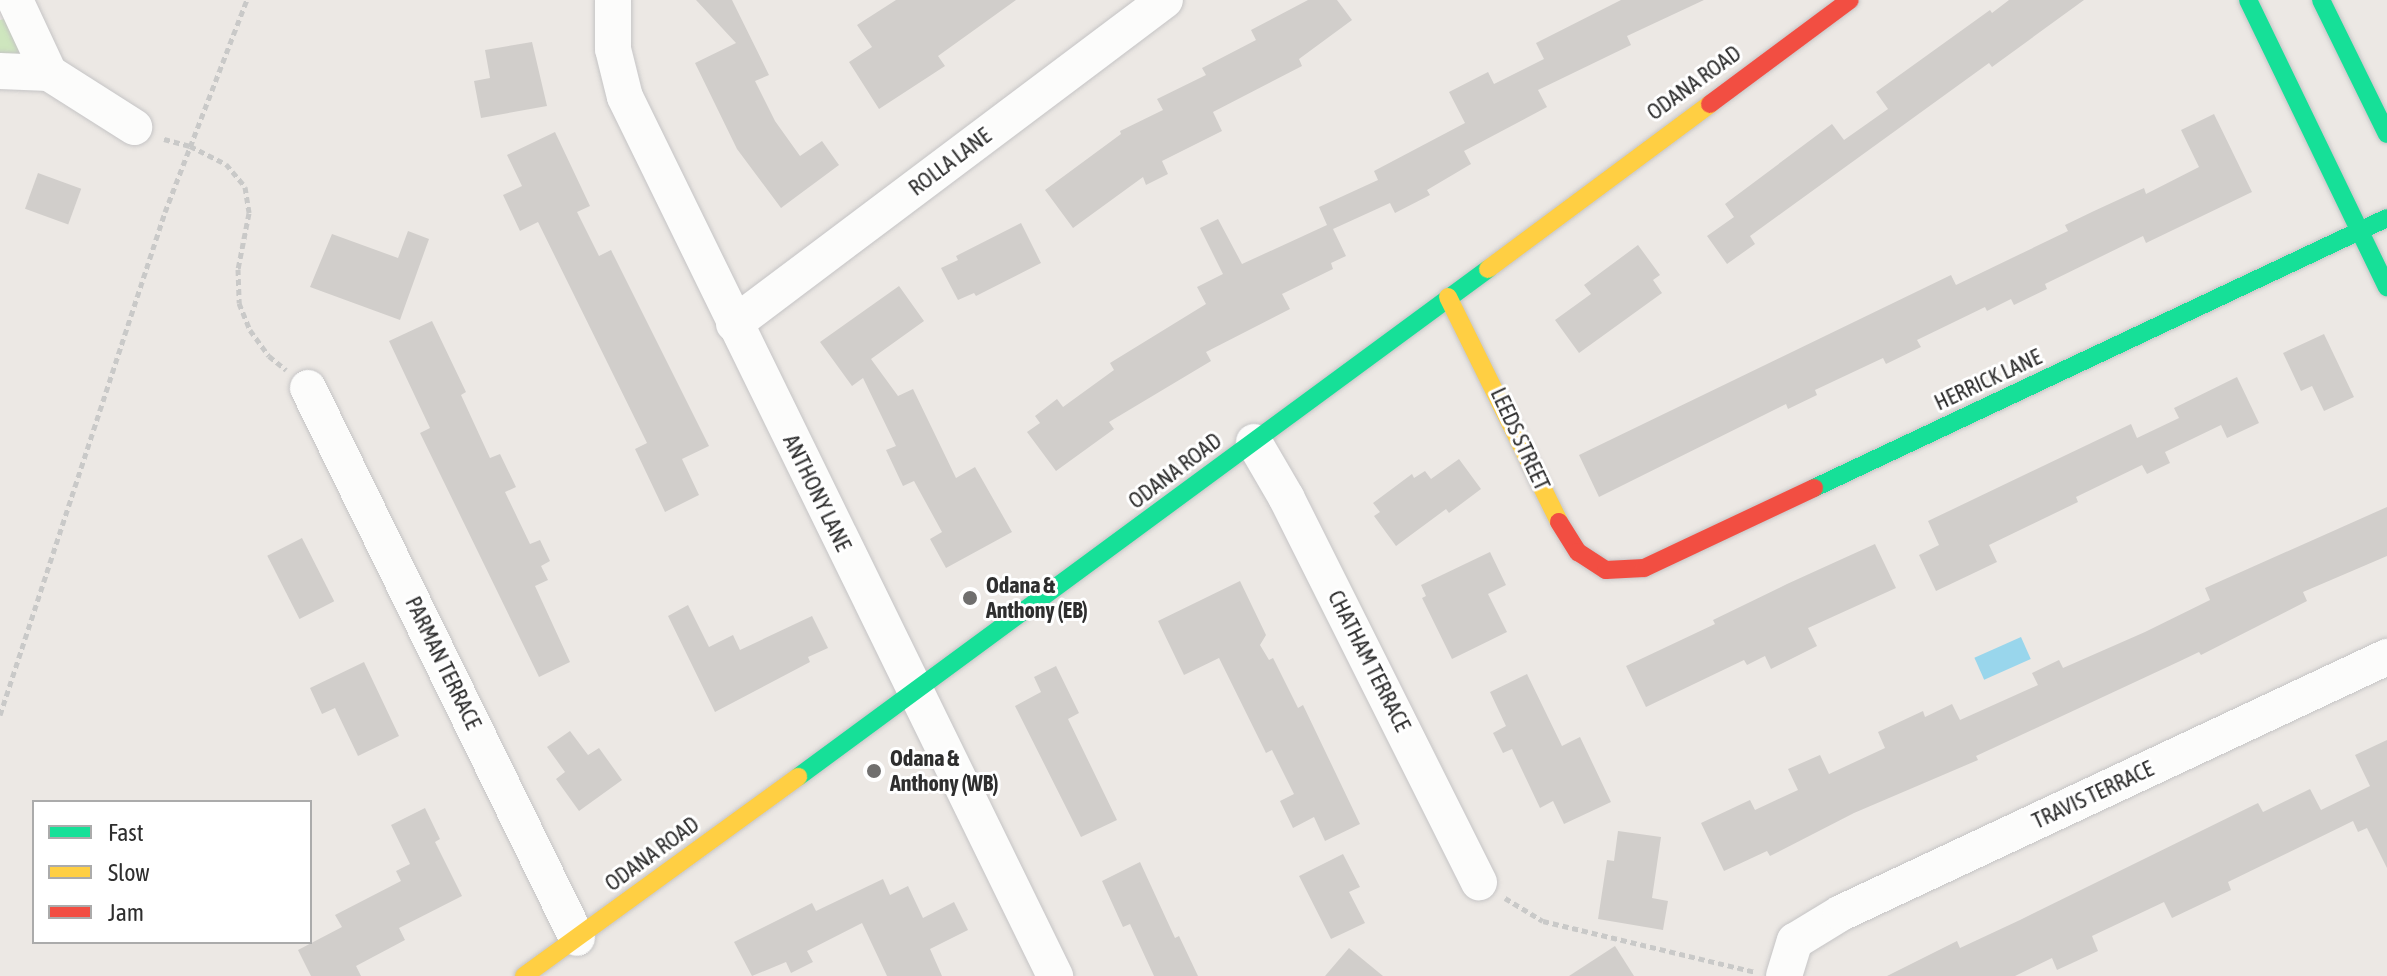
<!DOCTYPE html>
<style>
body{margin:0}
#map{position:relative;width:2387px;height:976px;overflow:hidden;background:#ece8e4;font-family:"Asap Condensed",sans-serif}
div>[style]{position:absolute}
.green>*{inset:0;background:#cee6be}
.water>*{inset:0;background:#99d6ec;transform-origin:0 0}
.building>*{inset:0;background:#d1cecb;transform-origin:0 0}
.path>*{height:5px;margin-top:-2.5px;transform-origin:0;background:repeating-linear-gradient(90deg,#c9c9c8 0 6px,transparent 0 10px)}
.roads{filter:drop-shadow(0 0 2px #c5c4c5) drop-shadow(0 0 2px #c5c4c5)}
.street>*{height:36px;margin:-18px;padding:0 18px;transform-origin:18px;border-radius:18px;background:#fcfcfb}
.fast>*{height:18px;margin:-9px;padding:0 9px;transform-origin:9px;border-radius:9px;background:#16e098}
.slow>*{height:18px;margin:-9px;padding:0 9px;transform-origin:9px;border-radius:9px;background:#ffcf43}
.jam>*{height:18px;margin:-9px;padding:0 9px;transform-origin:9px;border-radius:9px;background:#f24e42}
.dots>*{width:22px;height:22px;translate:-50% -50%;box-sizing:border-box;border:4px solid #fff;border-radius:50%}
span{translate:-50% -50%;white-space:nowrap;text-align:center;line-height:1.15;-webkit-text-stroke:6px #fff;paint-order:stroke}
.street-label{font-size:22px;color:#2e2e2e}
.poi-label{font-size:22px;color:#2e2e2e;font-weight:700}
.left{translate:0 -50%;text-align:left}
.legend{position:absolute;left:32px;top:800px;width:280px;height:144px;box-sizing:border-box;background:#fff;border:2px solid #ababab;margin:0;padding:10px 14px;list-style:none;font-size:24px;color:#2e2e2e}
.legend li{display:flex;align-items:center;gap:16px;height:40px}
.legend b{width:40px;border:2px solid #ababab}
</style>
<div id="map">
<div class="green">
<i style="clip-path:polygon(5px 19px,28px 59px,0 62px,0 20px)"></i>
</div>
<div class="water">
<i style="left:2021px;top:637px;width:24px;height:51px;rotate:66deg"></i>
</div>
<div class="building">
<i style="clip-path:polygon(696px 0,732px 0,769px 75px,755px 81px,775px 121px,800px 156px,822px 141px,839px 165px,781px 208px,737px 149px,695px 63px,736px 43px)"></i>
<i style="clip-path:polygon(896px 0,1016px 0,938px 56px,945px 66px,879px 109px,849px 62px,872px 47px,857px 25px)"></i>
<i style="clip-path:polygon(1308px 0,1337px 0,1352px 20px,1299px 59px,1302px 66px,1213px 112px,1222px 131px,1162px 161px,1168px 174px,1146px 185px,1143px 177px,1073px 228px,1045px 190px,1121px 134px,1120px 131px,1163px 110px,1157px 99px,1206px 75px,1202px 68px,1256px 40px,1251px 30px)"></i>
<i style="clip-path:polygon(1621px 0,1704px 0,1627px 36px,1631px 45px,1538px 90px,1547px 107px,1464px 151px,1471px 164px,1427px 190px,1430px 195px,1395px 213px,1390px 203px,1333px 229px,1346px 256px,1331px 263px,1333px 269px,1282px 294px,1290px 309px,1206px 352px,1211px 361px,1109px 422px,1114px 429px,1056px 471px,1027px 432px,1040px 423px,1035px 416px,1057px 399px,1063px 407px,1114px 370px,1110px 363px,1206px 304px,1197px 287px,1223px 274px,1200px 228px,1218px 219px,1242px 264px,1327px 225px,1319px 207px,1378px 180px,1374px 171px,1465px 123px,1449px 92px,1488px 72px,1494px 84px,1544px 59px,1536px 43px)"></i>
<i style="clip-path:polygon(2009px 0,2084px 0,1992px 67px,1989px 63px,1750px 236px,1755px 244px,1727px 264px,1707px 236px,1734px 217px,1725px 204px,1832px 124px,1844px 140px,1888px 109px,1876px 92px,1990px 10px,1992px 13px)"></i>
<i style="clip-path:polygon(532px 42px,547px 106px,481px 118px,474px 81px,490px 78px,485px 50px)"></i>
<i style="clip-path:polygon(2214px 114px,2252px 192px,2146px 243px,2143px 236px,2045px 284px,2047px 289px,2014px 305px,2011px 299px,1987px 311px,1985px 307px,1917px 340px,1921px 347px,1886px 364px,1883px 358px,1815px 390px,1817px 395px,1788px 409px,1786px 404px,1599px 497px,1579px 455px,1951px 275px,1956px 285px,2068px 231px,2065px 225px,2094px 211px,2144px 188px,2146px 194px,2199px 167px,2181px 130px)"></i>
<i style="clip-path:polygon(555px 132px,590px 206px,577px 212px,599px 256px,611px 250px,709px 446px,682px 459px,699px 495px,665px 512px,635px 449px,647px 443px,538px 222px,520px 231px,503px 195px,522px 186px,507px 155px)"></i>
<i style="left:38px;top:173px;width:46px;height:38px;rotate:20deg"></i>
<i style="clip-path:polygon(1021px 223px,1041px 263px,976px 296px,974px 293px,958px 300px,941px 268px,958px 260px,956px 256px)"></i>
<i style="clip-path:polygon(408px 231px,429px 239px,400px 320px,310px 287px,332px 234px,398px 258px)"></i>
<i style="clip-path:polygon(1638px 245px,1660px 275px,1653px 280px,1662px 293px,1579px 353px,1555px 320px,1591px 294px,1584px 285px)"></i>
<i style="clip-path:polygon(899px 286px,924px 321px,871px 359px,898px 396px,913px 389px,956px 478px,975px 467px,1012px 532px,946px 568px,930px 539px,942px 532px,914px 481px,903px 486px,886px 450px,896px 446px,863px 378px,852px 386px,820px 342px)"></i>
<i style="clip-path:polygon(432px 321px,466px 392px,461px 395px,490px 458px,500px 454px,516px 487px,505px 492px,530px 544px,540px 540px,550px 561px,541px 566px,548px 580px,535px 586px,570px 662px,539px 677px,420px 433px,430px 428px,389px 341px)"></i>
<i style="clip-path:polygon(2324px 334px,2354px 397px,2324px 411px,2312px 386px,2301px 391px,2283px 353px)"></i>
<i style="clip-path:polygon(2237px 377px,2259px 423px,2227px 438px,2221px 425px,2165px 452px,2170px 463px,2147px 474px,2142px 465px,2076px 497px,2078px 502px,1989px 545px,1997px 562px,1936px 591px,1919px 555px,1939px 545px,1928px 521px,2131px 424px,2137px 438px,2179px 418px,2174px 408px)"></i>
<i style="clip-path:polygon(1459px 459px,1481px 489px,1449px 513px,1446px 509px,1396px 546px,1374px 516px,1380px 512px,1373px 503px,1412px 474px,1414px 478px,1425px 471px,1431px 479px)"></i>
<i style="clip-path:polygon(2387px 507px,2387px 556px,2303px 592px,2307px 601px,2201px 655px,2199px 652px,2178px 662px,1976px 756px,1978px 760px,1854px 813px,1770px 856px,1767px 851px,1724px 871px,1701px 823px,1750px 800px,1755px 810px,1798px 790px,1788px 769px,1820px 755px,1829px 774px,1885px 748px,1878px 732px,1923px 711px,1925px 717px,1952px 704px,1960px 720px,2038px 685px,2032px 673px,2059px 660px,2063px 668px,2145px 632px,2210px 600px,2205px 588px)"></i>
<i style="left:302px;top:538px;width:71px;height:39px;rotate:63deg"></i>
<i style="clip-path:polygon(1875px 544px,1896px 588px,1808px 628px,1817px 646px,1771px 669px,1765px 656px,1747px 665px,1744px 660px,1646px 707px,1626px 666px,1715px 624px,1713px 620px,1787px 584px)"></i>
<i style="clip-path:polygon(1490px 552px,1506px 585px,1488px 594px,1507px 632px,1452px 659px,1422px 598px,1426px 596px,1421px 585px)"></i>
<i style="clip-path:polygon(1240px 581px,1266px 635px,1260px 645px,1269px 660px,1273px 658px,1298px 708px,1303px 705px,1360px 824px,1325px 841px,1314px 817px,1293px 828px,1280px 801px,1294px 794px,1272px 750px,1266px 753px,1219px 658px,1184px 675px,1158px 621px)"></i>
<i style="clip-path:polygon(688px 605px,709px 647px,733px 635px,740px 650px,812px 616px,828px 648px,808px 657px,810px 662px,715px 712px,668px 616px)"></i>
<i style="clip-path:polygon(364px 662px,399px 736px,358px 756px,335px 708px,322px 714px,310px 688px)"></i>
<i style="clip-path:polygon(1056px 666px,1079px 713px,1068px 719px,1117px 820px,1081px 837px,1015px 706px,1041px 692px,1034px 677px)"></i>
<i style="clip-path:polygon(1527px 674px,1562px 746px,1580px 737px,1611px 802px,1564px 824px,1553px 801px,1540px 808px,1512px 749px,1503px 753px,1493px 733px,1506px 726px,1490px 692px)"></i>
<i style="clip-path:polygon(570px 731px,588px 755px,599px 748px,622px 780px,579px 811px,556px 779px,565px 772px,547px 747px)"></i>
<i style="clip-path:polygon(2387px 740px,2387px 868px,2367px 828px,2358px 832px,2353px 821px,2228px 882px,2231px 890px,2172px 918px,2164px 902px,2092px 936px,2098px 951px,2057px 970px,2052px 958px,2015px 976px,1887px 976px,1957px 941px,1960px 948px,2020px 920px,2258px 803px,2263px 812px,2310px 789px,2321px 810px,2370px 786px,2355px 755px)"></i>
<i style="clip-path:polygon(425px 808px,440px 839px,435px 842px,462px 896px,399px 928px,405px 940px,356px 966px,361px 976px,311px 976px,298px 950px,342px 927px,335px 915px,401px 881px,396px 871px,410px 864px,391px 825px)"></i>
<i style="clip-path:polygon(1618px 831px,1661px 837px,1652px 898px,1668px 901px,1663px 930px,1598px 919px,1607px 860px,1614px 861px)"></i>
<i style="clip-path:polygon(1343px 854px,1360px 887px,1349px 892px,1365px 923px,1331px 939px,1299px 876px)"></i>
<i style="clip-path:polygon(1140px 862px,1175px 938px,1179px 936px,1198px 976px,1154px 976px,1130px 924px,1123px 927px,1102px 881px)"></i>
<i style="clip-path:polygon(883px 879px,890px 895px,908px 886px,923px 918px,954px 902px,968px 930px,930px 949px,942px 976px,887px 976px,862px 923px,807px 951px,813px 962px,791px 973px,786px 962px,752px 976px,734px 942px,812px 903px,816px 911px)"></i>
<i style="clip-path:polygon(1615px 946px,1634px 976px,1569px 976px)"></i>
<i style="clip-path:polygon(1349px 948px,1383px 976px,1325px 976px)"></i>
</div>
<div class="path">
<i style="left:164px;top:139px;width:27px;rotate:15deg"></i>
<i style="left:190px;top:146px;width:40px;rotate:26.6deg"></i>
<i style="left:226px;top:164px;width:30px;rotate:50deg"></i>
<i style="left:245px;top:187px;width:26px;rotate:81deg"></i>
<i style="left:249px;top:213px;width:57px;rotate:101.1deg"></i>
<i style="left:238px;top:269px;width:34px;rotate:88deg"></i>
<i style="left:239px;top:303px;width:29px;rotate:68deg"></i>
<i style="left:250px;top:330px;width:32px;rotate:54deg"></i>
<i style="left:269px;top:356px;width:22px;rotate:39deg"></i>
<i style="left:0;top:715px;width:529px;rotate:-71.84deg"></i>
<i style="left:165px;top:212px;width:227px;rotate:-68.9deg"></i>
<i style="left:1505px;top:898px;width:44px;rotate:31.2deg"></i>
<i style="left:1543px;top:921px;width:218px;rotate:13.5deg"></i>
</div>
<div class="roads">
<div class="street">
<i style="left:15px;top:0;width:81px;rotate:65deg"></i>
<i style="left:49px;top:73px;width:101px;rotate:32.4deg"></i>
<i style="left:613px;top:0;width:49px;rotate:90deg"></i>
<i style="left:613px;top:49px;width:49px;rotate:76deg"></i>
<i style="left:625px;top:97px;width:979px;rotate:63.93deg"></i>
<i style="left:0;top:71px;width:49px;rotate:2.3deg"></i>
<i style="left:734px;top:324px;width:539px;rotate:-36.93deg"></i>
<i style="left:308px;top:388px;width:612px;rotate:63.94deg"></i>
<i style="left:1254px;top:442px;width:64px;rotate:59.8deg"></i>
<i style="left:1286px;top:497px;width:431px;rotate:63.4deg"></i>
<i style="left:1784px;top:976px;width:37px;rotate:-73deg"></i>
<i style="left:1795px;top:941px;width:54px;rotate:-31.3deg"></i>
<i style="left:1841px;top:913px;width:603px;rotate:-25.12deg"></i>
</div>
<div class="fast">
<i style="left:2248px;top:0;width:319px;rotate:64.2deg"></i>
<i style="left:2321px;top:0;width:149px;rotate:63.8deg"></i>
<i style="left:1814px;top:488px;width:633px;rotate:-25.23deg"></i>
<i style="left:798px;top:777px;width:857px;rotate:-36.36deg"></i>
</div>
<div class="slow">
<i style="left:1488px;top:269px;width:277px;rotate:-36.6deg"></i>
<i style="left:1448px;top:297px;width:251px;rotate:63.7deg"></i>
<i style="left:524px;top:976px;width:339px;rotate:-36deg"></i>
</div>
<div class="jam">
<i style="left:1710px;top:104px;width:174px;rotate:-36.6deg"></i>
<i style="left:1559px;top:522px;width:36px;rotate:58deg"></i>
<i style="left:1578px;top:552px;width:33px;rotate:33deg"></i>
<i style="left:1606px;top:570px;width:38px;rotate:-3deg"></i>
<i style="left:1644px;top:568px;width:188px;rotate:-25.2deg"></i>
</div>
</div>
<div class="dots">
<i style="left:970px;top:598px;background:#706f6e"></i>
<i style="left:874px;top:771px;background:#706f6e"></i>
</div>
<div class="street-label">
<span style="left:1694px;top:83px;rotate:-36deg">ODANA ROAD</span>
<span style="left:950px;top:162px;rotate:-37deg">ROLLA LANE</span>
<span style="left:1988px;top:380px;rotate:-25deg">HERRICK LANE</span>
<span style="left:1520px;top:439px;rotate:65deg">LEEDS STREET</span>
<span style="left:1175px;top:471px;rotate:-37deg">ODANA ROAD</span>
<span style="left:817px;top:493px;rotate:64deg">ANTHONY LANE</span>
<span style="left:1369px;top:661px;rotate:63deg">CHATHAM TERRACE</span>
<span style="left:443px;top:663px;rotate:64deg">PARMAN TERRACE</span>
<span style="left:2093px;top:795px;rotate:-25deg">TRAVIS TERRACE</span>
<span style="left:652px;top:854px;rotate:-36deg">ODANA ROAD</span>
</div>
<div class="poi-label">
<span class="left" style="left:986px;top:598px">Odana &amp;<br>Anthony (EB)</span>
<span class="left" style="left:890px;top:771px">Odana &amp;<br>Anthony (WB)</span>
</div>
<ul class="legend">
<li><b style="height:10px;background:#16e098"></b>Fast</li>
<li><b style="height:10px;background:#ffcf43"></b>Slow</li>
<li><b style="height:10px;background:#f24e42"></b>Jam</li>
</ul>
</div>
